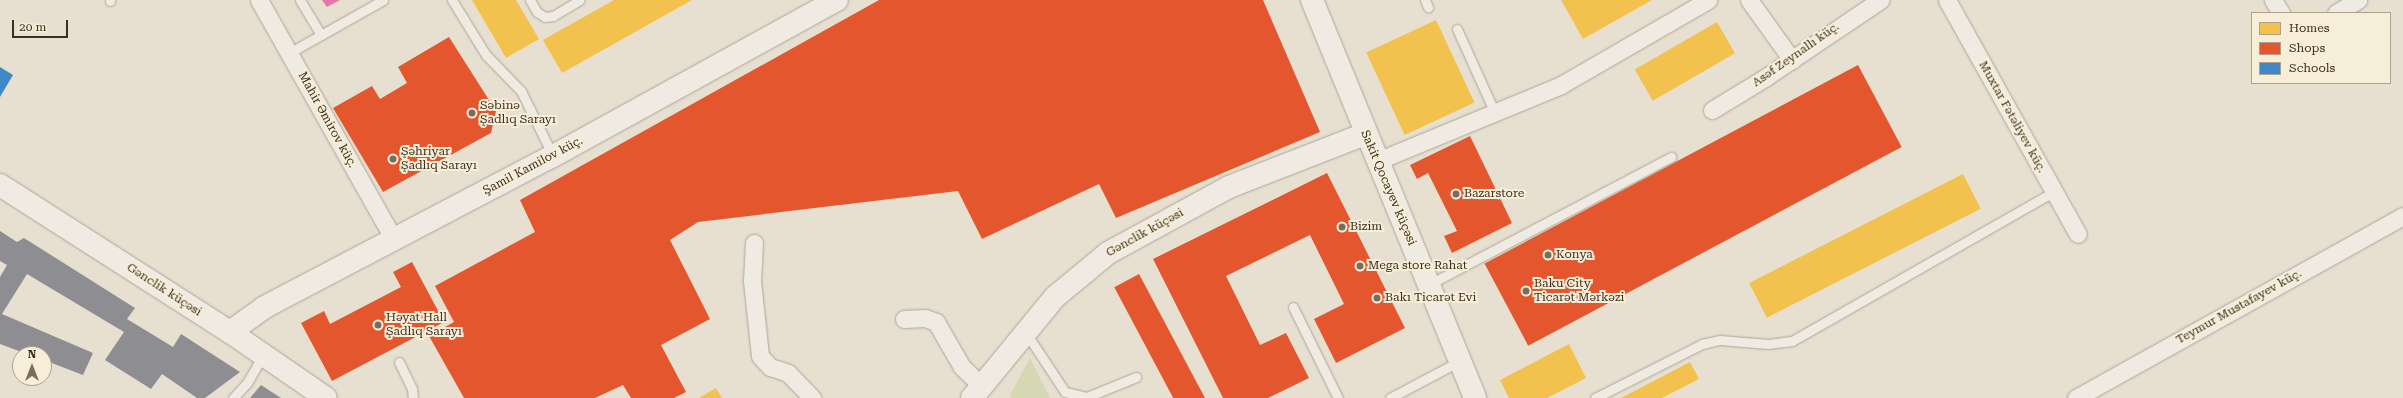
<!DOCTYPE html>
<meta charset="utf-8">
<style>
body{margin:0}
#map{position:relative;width:2403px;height:398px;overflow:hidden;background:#e7e0d1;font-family:"Roboto Serif",serif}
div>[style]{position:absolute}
.green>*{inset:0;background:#d6d7b3}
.homes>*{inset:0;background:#f2c14e;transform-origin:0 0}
.shops>*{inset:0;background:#e4572e;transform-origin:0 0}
.schools>*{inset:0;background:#3f88c5}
.health>*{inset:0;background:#e377a8}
.industry>*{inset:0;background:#8d8d92}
.roads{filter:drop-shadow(0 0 1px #ada599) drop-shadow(0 0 1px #ada599)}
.service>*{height:9px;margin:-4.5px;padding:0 4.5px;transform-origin:4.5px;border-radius:4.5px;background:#efebe3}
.minor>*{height:17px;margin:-8.5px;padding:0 8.5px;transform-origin:8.5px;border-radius:8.5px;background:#efebe3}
.tertiary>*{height:22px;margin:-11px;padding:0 11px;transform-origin:11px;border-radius:11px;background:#efebe3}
.dots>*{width:11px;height:11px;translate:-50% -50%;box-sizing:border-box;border:2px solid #f7eed8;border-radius:50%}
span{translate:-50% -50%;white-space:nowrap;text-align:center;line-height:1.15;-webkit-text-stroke:4px #f7eed8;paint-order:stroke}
.street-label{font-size:12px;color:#3d2e20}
.poi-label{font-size:12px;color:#3d2e20}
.left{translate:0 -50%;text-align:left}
.legend{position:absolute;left:2251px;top:12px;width:140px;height:72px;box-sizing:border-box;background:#f7eed8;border:1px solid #ada18e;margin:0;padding:5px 7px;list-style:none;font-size:12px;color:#3d2e20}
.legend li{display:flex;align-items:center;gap:8px;height:20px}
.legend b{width:20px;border:1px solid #ada18e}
.north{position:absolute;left:12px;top:346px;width:40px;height:40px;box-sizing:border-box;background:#f7eed8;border:1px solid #ada18e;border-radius:50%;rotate:0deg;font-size:11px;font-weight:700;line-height:16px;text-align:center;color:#3d2e20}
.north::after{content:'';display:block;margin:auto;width:14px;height:18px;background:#786c5e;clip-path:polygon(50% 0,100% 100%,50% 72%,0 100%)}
.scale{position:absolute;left:12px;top:20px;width:56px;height:18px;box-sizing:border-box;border:2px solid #3d2e20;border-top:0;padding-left:5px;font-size:12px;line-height:14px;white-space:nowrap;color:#3d2e20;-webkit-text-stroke:3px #f7eed8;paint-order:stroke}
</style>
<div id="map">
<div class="green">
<i style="clip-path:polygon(1030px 358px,1050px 398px,1011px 398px,1010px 395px)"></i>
</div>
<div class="homes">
<i style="clip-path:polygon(472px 0,516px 0,539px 39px,506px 58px)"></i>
<i style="clip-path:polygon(614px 0,692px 0,562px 73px,543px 40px)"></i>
<i style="clip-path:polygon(1561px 0,1652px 0,1583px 39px)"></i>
<i style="left:1436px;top:20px;width:91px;height:77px;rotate:65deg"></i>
<i style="left:1717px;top:22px;width:36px;height:95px;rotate:60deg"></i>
<i style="left:1963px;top:174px;width:39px;height:240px;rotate:63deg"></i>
<i style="clip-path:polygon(1569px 344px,1586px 378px,1547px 398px,1509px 398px,1500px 380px)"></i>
<i style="clip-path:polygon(1690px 362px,1699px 379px,1662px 398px,1621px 398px)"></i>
<i style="clip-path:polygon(716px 388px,722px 398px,699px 398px)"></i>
</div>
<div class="shops">
<i style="clip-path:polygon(879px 0,1263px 0,1320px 132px,1116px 218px,1099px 184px,982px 239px,958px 191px,698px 222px,670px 240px,710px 319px,661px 345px,686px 392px,674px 398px,631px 398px,623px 385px,595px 398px,464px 398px,429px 336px,454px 322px,435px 286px,535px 232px,520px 200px)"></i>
<i style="clip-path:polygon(449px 37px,496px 111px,491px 133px,383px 192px,333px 108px,372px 86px,380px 99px,407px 83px,398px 67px)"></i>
<i style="left:1858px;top:65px;width:93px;height:423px;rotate:62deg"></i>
<i style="clip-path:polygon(1470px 136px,1512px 223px,1452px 253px,1444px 236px,1457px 231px,1428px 173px,1417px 179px,1410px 165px)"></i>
<i style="clip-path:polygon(1327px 173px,1405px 328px,1336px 363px,1314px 319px,1344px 304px,1310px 235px,1226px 276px,1260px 345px,1286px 333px,1309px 378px,1268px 398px,1223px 398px,1153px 259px)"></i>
<i style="clip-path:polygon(412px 262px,444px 322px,332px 381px,301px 323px,324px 311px,330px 324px,401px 287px,393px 272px)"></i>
<i style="left:1139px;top:274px;width:140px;height:28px;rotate:62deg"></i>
</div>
<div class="schools">
<i style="clip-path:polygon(0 67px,13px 75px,0 97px)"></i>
</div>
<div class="health">
<i style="clip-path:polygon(322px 0,340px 0,327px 7px)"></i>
</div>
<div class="industry">
<i style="clip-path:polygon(0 231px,17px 242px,24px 238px,135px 308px,127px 319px,173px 347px,181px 334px,240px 372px,205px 398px,197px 398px,162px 374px,151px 389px,105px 360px,124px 332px,27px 274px,2px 314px,93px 353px,83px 375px,44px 360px,44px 354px,27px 354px,0 344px,0 277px,7px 265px,0 261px)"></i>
<i style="clip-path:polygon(261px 385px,281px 398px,250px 398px)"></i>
</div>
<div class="roads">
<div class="service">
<i style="left:300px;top:0;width:41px;rotate:59deg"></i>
<i style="left:452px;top:0;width:65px;rotate:58.3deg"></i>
<i style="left:486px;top:55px;width:50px;rotate:45.8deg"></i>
<i style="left:521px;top:91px;width:72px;rotate:63.8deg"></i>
<i style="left:530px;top:0;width:14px;rotate:60deg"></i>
<i style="left:537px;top:12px;width:9px;rotate:32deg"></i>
<i style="left:545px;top:17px;width:8px;rotate:-7deg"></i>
<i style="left:553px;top:16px;width:31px;rotate:-31deg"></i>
<i style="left:1425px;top:0;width:8px;rotate:67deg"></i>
<i style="left:110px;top:1px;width:1px;rotate:-90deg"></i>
<i style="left:1457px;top:29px;width:92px;rotate:65.7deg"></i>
<i style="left:289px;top:53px;width:108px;rotate:-29.4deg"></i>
<i style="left:1428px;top:285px;width:275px;rotate:-27.8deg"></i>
<i style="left:1293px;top:307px;width:102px;rotate:63.7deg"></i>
<i style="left:1026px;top:333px;width:71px;rotate:56.5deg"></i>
<i style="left:1065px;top:392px;width:23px;rotate:13deg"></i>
<i style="left:1087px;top:397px;width:53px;rotate:-22.2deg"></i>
<i style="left:399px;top:362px;width:30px;rotate:64deg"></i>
<i style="left:412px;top:389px;width:9px;rotate:84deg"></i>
<i style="left:233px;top:398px;width:21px;rotate:-47deg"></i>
<i style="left:247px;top:383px;width:32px;rotate:-60deg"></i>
<i style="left:1390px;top:398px;width:79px;rotate:-27.9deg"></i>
<i style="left:1595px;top:398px;width:120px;rotate:-26.8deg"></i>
<i style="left:1702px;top:344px;width:18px;rotate:-13deg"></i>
<i style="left:1720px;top:340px;width:48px;rotate:4.8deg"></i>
<i style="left:1768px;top:344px;width:24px;rotate:-7deg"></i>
<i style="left:1792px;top:341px;width:301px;rotate:-29.7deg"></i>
</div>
<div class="minor">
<i style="left:259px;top:0;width:275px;rotate:60.6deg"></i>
<i style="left:1749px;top:0;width:74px;rotate:54.4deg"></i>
<i style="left:1947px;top:0;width:268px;rotate:60.8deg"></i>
<i style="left:2273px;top:0;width:15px;rotate:58deg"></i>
<i style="left:2336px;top:13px;width:26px;rotate:-31deg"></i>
<i style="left:1712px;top:110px;width:63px;rotate:-31.4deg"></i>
<i style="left:1766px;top:77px;width:138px;rotate:-34deg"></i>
<i style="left:1377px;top:161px;width:199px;rotate:-22.4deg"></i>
<i style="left:1561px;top:85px;width:170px;rotate:-30deg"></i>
<i style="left:754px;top:243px;width:38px;rotate:93deg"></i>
<i style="left:752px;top:281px;width:75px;rotate:83.9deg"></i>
<i style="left:760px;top:356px;width:15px;rotate:48deg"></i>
<i style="left:770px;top:367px;width:19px;rotate:18deg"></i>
<i style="left:788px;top:373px;width:35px;rotate:46deg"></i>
<i style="left:904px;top:319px;width:21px;rotate:-3deg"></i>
<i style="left:925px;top:318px;width:12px;rotate:20deg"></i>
<i style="left:936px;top:322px;width:52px;rotate:60deg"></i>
<i style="left:962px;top:367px;width:28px;rotate:44deg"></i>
<i style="left:2076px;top:398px;width:374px;rotate:-29.1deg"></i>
</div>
<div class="tertiary">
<i style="left:1312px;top:0;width:430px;rotate:67.7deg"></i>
<i style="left:0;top:185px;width:273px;rotate:32.6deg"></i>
<i style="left:230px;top:332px;width:116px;rotate:34.5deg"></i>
<i style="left:230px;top:332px;width:43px;rotate:-35.5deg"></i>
<i style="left:265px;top:307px;width:325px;rotate:-27.7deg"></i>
<i style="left:553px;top:156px;width:324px;rotate:-28.8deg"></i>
<i style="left:972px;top:398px;width:131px;rotate:-50.6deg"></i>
<i style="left:1055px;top:297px;width:69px;rotate:-39.7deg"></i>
<i style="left:1108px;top:253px;width:138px;rotate:-28.6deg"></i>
<i style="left:1229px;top:187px;width:146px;rotate:-21.3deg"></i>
</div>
</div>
<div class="dots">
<i style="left:472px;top:113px;background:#786c5e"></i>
<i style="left:393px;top:159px;background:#786c5e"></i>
<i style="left:1456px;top:194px;background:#786c5e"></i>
<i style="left:1342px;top:227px;background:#786c5e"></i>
<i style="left:1548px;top:255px;background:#786c5e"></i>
<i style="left:1360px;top:266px;background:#786c5e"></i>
<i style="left:1526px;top:291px;background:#786c5e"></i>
<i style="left:1377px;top:298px;background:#786c5e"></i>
<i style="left:378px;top:325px;background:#786c5e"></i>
</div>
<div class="street-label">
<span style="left:1796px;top:55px;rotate:-35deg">Asəf Zeynallı küç.</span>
<span style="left:2012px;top:117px;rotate:61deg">Muxtar Fətəliyev küç.</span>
<span style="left:327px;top:120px;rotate:61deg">Mahir Əmirov küç.</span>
<span style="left:533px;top:166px;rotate:-28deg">Şamil Kamilov küç.</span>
<span style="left:1388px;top:188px;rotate:67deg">Sakit Qocayev küçəsi</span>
<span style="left:1145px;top:233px;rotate:-29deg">Gənclik küçəsi</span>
<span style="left:164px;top:290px;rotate:33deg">Gənclik küçəsi</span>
<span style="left:2239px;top:307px;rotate:-29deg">Teymur Mustafayev küç.</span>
</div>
<div class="poi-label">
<span class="left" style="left:480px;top:113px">Səbinə<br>Şadlıq Sarayı</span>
<span class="left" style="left:401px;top:159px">Şəhriyar<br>Şadlıq Sarayı</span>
<span class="left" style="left:1464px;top:194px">Bazarstore</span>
<span class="left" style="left:1350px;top:227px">Bizim</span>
<span class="left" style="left:1556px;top:255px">Konya</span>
<span class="left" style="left:1368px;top:266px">Mega store Rahat</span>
<span class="left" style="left:1534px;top:291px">Baku City<br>Ticarət Mərkəzi</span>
<span class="left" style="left:1385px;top:298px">Bakı Ticarət Evi</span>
<span class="left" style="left:386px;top:325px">Həyat Hall<br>Şadlıq Sarayı</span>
</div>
<ul class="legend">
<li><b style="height:11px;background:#f2c14e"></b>Homes</li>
<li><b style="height:11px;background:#e4572e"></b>Shops</li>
<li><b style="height:11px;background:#3f88c5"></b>Schools</li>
</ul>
<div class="north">N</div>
<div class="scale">20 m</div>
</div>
